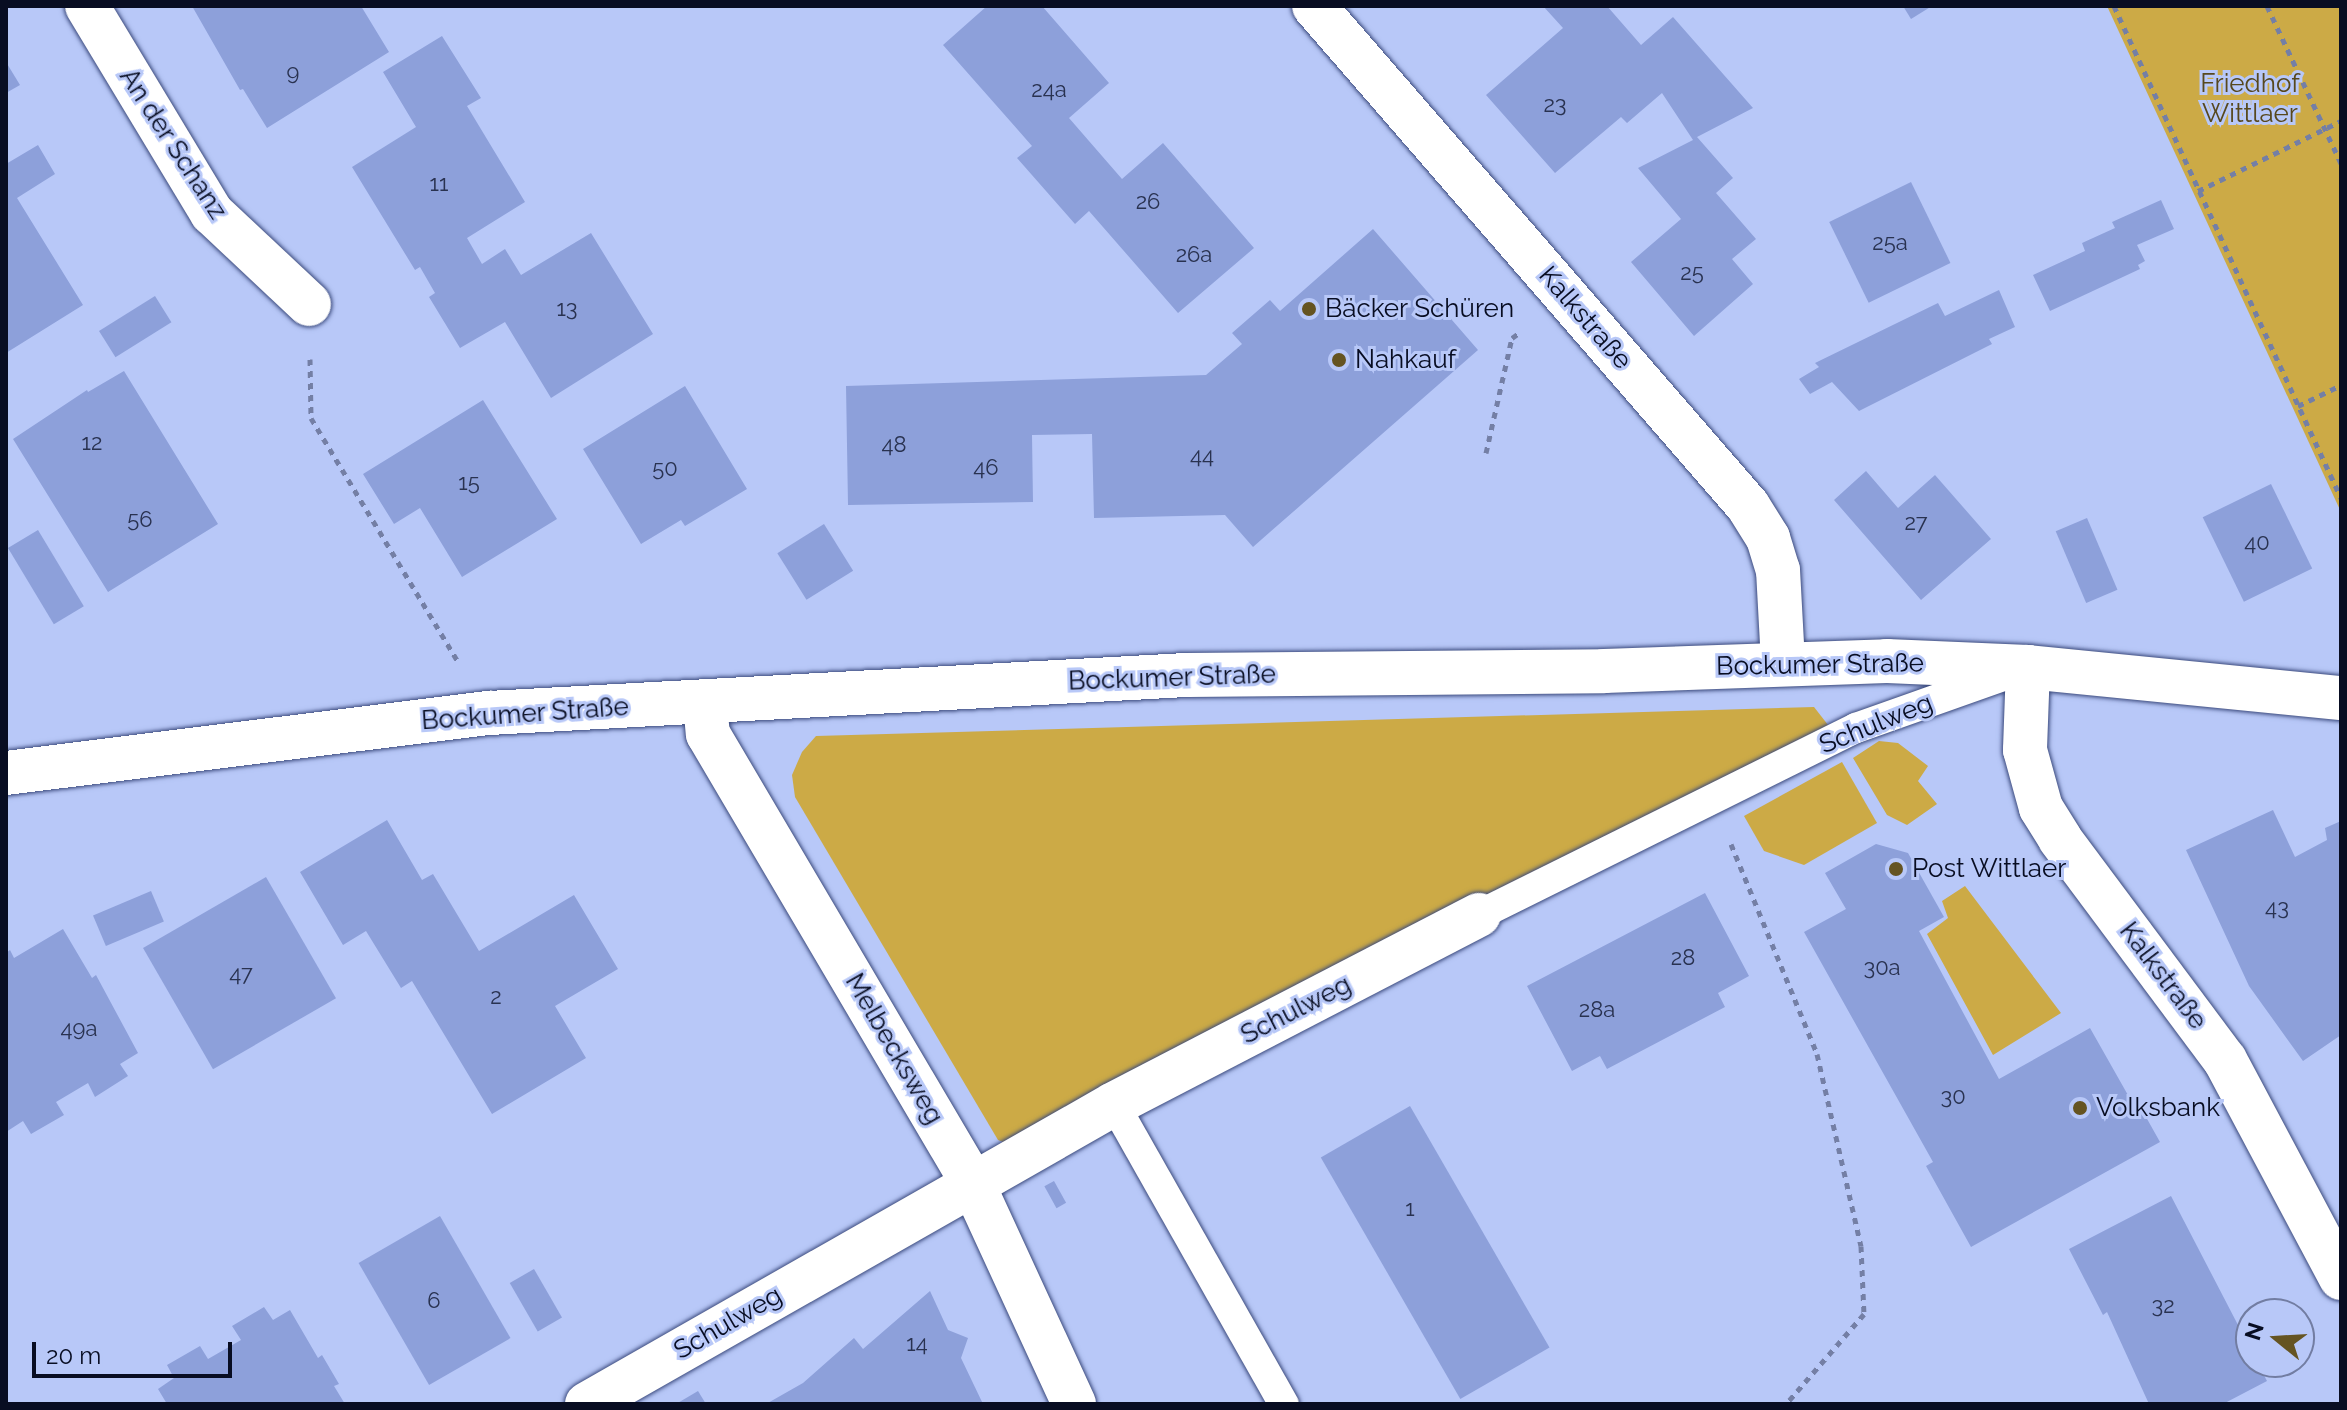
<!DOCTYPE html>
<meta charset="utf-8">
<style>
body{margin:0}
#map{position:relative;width:2347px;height:1410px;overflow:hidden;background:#b8c8f8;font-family:Raleway,sans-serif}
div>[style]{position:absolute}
.green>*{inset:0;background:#ccaa46}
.building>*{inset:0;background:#8da0da;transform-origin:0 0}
.path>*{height:5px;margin-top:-2.5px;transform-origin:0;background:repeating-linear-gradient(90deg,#747fa5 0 6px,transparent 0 12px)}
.roads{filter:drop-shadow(0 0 2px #3b4a7d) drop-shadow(0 0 2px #3b4a7d)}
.service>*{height:30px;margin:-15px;padding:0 15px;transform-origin:15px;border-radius:15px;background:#fff}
.minor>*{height:44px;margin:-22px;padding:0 22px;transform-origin:22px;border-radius:22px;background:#fff}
.dots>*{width:22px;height:22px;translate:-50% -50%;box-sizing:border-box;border:4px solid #b8c8f8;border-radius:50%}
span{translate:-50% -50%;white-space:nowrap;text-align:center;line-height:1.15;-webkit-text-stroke:6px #b8c8f8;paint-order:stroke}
.number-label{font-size:22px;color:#293250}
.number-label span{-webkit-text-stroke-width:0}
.park-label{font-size:26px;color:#57481d}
.street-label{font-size:26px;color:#080d22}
.poi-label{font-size:26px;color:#080d22}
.left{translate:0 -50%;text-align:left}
.frame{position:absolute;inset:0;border:8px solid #080d22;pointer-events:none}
.north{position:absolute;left:2235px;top:1298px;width:80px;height:80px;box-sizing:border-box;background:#b8c8f8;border:2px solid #727da2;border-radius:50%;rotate:288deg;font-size:22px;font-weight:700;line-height:32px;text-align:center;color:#080d22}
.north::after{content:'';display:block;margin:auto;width:28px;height:36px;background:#655422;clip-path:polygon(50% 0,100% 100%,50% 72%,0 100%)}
.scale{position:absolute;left:32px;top:1342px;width:200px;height:36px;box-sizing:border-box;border:4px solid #080d22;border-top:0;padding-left:10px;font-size:24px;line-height:28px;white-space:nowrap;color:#080d22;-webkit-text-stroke:6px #b8c8f8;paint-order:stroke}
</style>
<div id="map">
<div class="green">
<i style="clip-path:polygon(2107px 6px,2341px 6px,2341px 512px)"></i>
<i style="clip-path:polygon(1814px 707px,1832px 730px,1018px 1148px,998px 1140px,795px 797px,792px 775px,802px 752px,816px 736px)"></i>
<i style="clip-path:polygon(1879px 741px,1898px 743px,1928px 766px,1918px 781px,1937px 804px,1907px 825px,1887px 815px,1853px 758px)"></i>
<i style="clip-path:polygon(1842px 762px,1877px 823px,1804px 865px,1764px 851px,1744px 816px)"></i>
<i style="clip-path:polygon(1965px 886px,2061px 1013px,1993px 1055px,1927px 934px,1948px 918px,1942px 901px)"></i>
</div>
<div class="building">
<i style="clip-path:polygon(192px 6px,361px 6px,389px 52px,267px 128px,243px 89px,240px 90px)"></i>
<i style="clip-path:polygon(987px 6px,1042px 6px,1109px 83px,1069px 118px,1122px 179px,1163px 143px,1254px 248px,1178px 313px,1089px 211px,1075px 224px,1017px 158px,1032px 146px,943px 45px)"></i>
<i style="clip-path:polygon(1543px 6px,1607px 6px,1641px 45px,1673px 17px,1753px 108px,1697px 137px,1733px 178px,1716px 193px,1756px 239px,1732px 259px,1753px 284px,1694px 336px,1631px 262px,1681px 219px,1638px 168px,1693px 140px,1662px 93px,1627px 123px,1621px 117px,1555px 173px,1486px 95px,1563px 28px)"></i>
<i style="clip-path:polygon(1903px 6px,1932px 6px,1911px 19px)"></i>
<i style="clip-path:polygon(442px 36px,481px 98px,467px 106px,525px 202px,467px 238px,482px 264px,505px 249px,521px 275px,591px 233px,653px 334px,551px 398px,505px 322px,460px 348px,429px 297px,435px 293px,420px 267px,415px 270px,352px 167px,416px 127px,383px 72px)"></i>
<i style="clip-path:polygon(6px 62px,20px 85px,6px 93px)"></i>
<i style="clip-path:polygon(38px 145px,55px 174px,17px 198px,83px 305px,6px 353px,6px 164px)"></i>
<i style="left:1911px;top:182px;width:90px;height:91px;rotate:64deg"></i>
<i style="clip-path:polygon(2161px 200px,2174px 229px,2137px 245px,2145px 261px,2138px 265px,2140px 269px,2050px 311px,2033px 275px,2085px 251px,2082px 243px,2115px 228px,2112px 222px)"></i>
<i style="clip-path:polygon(1373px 229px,1478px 350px,1253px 547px,1225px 515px,1094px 518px,1092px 434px,1032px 435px,1033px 502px,848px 505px,846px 386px,1206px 375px,1242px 344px,1232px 333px,1270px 300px,1280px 311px)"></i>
<i style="clip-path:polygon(1999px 290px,2015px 327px,1989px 339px,1992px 344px,1859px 411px,1832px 382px,1810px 394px,1799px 379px,1819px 367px,1815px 363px,1938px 303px,1945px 316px)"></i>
<i style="left:155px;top:296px;width:31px;height:66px;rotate:58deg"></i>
<i style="clip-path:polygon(124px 371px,218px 524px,108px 592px,13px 439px,87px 390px,88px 392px)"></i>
<i style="clip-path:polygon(685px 386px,747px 489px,685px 526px,681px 520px,641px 544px,583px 449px)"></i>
<i style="clip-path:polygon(483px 400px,557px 519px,462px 577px,420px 508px,394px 524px,363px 474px)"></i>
<i style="clip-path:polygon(1866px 471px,1898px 508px,1935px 475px,1991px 539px,1921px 600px,1834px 500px)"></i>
<i style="left:2271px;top:484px;width:94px;height:76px;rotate:64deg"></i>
<i style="left:2087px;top:518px;width:78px;height:34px;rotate:67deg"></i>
<i style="left:824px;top:524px;width:55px;height:55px;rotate:58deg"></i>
<i style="left:38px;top:530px;width:89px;height:35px;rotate:59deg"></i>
<i style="clip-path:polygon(2273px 810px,2295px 857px,2327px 840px,2325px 828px,2341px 821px,2341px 1035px,2303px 1061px,2249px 986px,2186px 850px)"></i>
<i style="clip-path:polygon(387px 820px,422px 880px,433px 874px,479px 951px,574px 895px,618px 969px,555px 1006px,586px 1058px,492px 1114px,412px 981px,401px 988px,366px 931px,343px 945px,300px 872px)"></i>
<i style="clip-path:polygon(1876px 844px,1908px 853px,1944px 917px,1919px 931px,1999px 1079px,2090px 1028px,2133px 1104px,2137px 1101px,2160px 1142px,1971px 1247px,1926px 1166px,1933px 1162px,1804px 932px,1846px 909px,1825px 873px)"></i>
<i style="left:266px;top:877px;width:140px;height:142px;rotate:60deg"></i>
<i style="left:151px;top:891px;width:33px;height:63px;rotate:67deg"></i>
<i style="clip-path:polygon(1705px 893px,1749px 976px,1718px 993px,1725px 1007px,1607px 1069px,1600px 1056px,1572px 1071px,1527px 986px)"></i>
<i style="clip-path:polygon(63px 929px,92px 978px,96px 975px,138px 1053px,120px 1064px,128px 1076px,95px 1097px,88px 1083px,56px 1102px,64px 1115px,31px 1134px,23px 1121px,6px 1132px,6px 953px,10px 950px,14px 958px)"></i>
<i style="left:1410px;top:1106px;width:279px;height:103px;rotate:60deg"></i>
<i style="left:1054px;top:1181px;width:25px;height:11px;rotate:61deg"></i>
<i style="clip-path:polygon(2171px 1196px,2251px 1350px,2251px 1362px,2257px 1362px,2267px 1381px,2223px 1404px,2149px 1404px,2107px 1312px,2103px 1315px,2069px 1249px)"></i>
<i style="left:440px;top:1216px;width:141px;height:94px;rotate:60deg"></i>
<i style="left:534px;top:1269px;width:56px;height:28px;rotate:60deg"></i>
<i style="clip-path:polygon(930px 1291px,948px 1330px,968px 1338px,961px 1358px,983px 1404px,766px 1404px,803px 1383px,854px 1338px,863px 1349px)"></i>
<i style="clip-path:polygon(264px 1307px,273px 1320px,290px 1310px,318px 1358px,322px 1355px,339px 1384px,334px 1386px,345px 1404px,167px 1404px,158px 1389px,174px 1378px,167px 1365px,200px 1346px,208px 1359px,241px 1340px,232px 1326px)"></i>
<i style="clip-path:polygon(698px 1391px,706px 1404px,676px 1404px)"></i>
</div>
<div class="path">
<i style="left:2114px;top:6px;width:542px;rotate:65.23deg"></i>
<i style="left:2267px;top:6px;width:174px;rotate:64.8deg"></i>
<i style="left:2198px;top:191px;width:159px;rotate:-26.1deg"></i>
<i style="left:310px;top:359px;width:59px;rotate:89deg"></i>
<i style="left:311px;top:418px;width:283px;rotate:58.9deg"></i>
<i style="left:2298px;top:406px;width:48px;rotate:-26deg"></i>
<i style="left:1486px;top:453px;width:118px;rotate:-77.3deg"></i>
<i style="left:1512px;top:338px;width:9px;rotate:-36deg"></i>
<i style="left:1731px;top:844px;width:227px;rotate:67.7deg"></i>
<i style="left:1817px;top:1054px;width:197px;rotate:77.1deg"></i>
<i style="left:1861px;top:1246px;width:68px;rotate:87.5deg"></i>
<i style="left:1864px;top:1314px;width:119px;rotate:130.9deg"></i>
</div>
<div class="roads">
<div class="service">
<i style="left:1479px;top:915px;width:421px;rotate:-26.4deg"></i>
<i style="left:1856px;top:728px;width:164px;rotate:-19.5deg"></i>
<i style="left:1114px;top:1104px;width:345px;rotate:60.5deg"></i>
</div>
<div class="minor">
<i style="left:87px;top:6px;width:242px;rotate:58.9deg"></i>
<i style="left:212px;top:213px;width:133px;rotate:43.2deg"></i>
<i style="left:1314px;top:6px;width:662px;rotate:49.04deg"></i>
<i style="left:1748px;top:506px;width:38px;rotate:58deg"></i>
<i style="left:1768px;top:538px;width:34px;rotate:73deg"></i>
<i style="left:1778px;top:570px;width:93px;rotate:86.9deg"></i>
<i style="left:2028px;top:667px;width:83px;rotate:92.1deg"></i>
<i style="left:2025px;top:750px;width:60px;rotate:74.6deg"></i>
<i style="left:2041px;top:808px;width:36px;rotate:58deg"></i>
<i style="left:2060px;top:839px;width:276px;rotate:53.3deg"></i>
<i style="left:2225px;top:1060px;width:247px;rotate:62deg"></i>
<i style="left:705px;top:702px;width:32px;rotate:85deg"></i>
<i style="left:708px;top:734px;width:520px;rotate:59.49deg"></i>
<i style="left:972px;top:1182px;width:244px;rotate:65.3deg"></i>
<i style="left:6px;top:773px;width:487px;rotate:-7.1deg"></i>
<i style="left:489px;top:713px;width:699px;rotate:-3.12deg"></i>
<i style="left:1187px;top:675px;width:417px;rotate:-0.5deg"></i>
<i style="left:1604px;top:671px;width:283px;rotate:-2deg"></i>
<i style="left:1887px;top:661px;width:141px;rotate:2.4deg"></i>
<i style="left:2028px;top:667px;width:315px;rotate:5.7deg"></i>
<i style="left:587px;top:1404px;width:606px;rotate:-29.65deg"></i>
<i style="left:1114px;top:1104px;width:411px;rotate:-27.4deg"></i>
</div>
</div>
<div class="dots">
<i style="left:1309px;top:309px;background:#655422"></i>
<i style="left:1339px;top:360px;background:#655422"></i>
<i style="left:1896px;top:869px;background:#655422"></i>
<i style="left:2080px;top:1108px;background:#655422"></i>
</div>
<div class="number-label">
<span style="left:293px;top:73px">9</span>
<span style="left:1049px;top:90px">24a</span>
<span style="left:1555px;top:105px">23</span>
<span style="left:439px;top:184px">11</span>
<span style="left:1148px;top:202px">26</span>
<span style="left:1890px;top:243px">25a</span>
<span style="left:1194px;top:255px">26a</span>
<span style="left:1692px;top:273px">25</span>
<span style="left:567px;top:309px">13</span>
<span style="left:92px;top:443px">12</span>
<span style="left:894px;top:445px">48</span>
<span style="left:1202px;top:456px">44</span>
<span style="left:986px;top:468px">46</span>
<span style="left:665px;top:469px">50</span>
<span style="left:469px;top:483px">15</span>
<span style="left:140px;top:520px">56</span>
<span style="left:1916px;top:523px">27</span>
<span style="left:2257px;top:543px">40</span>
<span style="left:2277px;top:908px">43</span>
<span style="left:1683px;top:958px">28</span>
<span style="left:1882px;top:968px">30a</span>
<span style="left:241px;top:974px">47</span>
<span style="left:496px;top:997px">2</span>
<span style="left:1597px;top:1010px">28a</span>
<span style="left:79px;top:1029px">49a</span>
<span style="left:1953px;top:1097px">30</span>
<span style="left:1410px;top:1209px">1</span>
<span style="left:434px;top:1301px">6</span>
<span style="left:2163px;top:1306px">32</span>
<span style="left:917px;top:1344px">14</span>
</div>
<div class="park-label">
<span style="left:2250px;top:99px">Friedhof<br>Wittlaer</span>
</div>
<div class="street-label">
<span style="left:173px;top:144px;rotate:57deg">An der Schanz</span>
<span style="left:1585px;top:318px;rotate:49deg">Kalkstraße</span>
<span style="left:1820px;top:665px;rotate:-1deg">Bockumer Straße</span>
<span style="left:1172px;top:678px;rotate:-2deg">Bockumer Straße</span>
<span style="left:525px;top:714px;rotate:-4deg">Bockumer Straße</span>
<span style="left:1876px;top:724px;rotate:-22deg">Schulweg</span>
<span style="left:2163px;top:976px;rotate:53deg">Kalkstraße</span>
<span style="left:1296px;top:1010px;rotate:-27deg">Schulweg</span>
<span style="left:894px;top:1049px;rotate:60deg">Melbecksweg</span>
<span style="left:728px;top:1323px;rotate:-30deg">Schulweg</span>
</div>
<div class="poi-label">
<span class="left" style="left:1325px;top:309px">Bäcker Schüren</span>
<span class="left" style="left:1355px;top:360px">Nahkauf</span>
<span class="left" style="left:1912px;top:869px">Post Wittlaer</span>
<span class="left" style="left:2096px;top:1108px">Volksbank</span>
</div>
<div class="frame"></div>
<div class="north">N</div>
<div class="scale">20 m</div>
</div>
